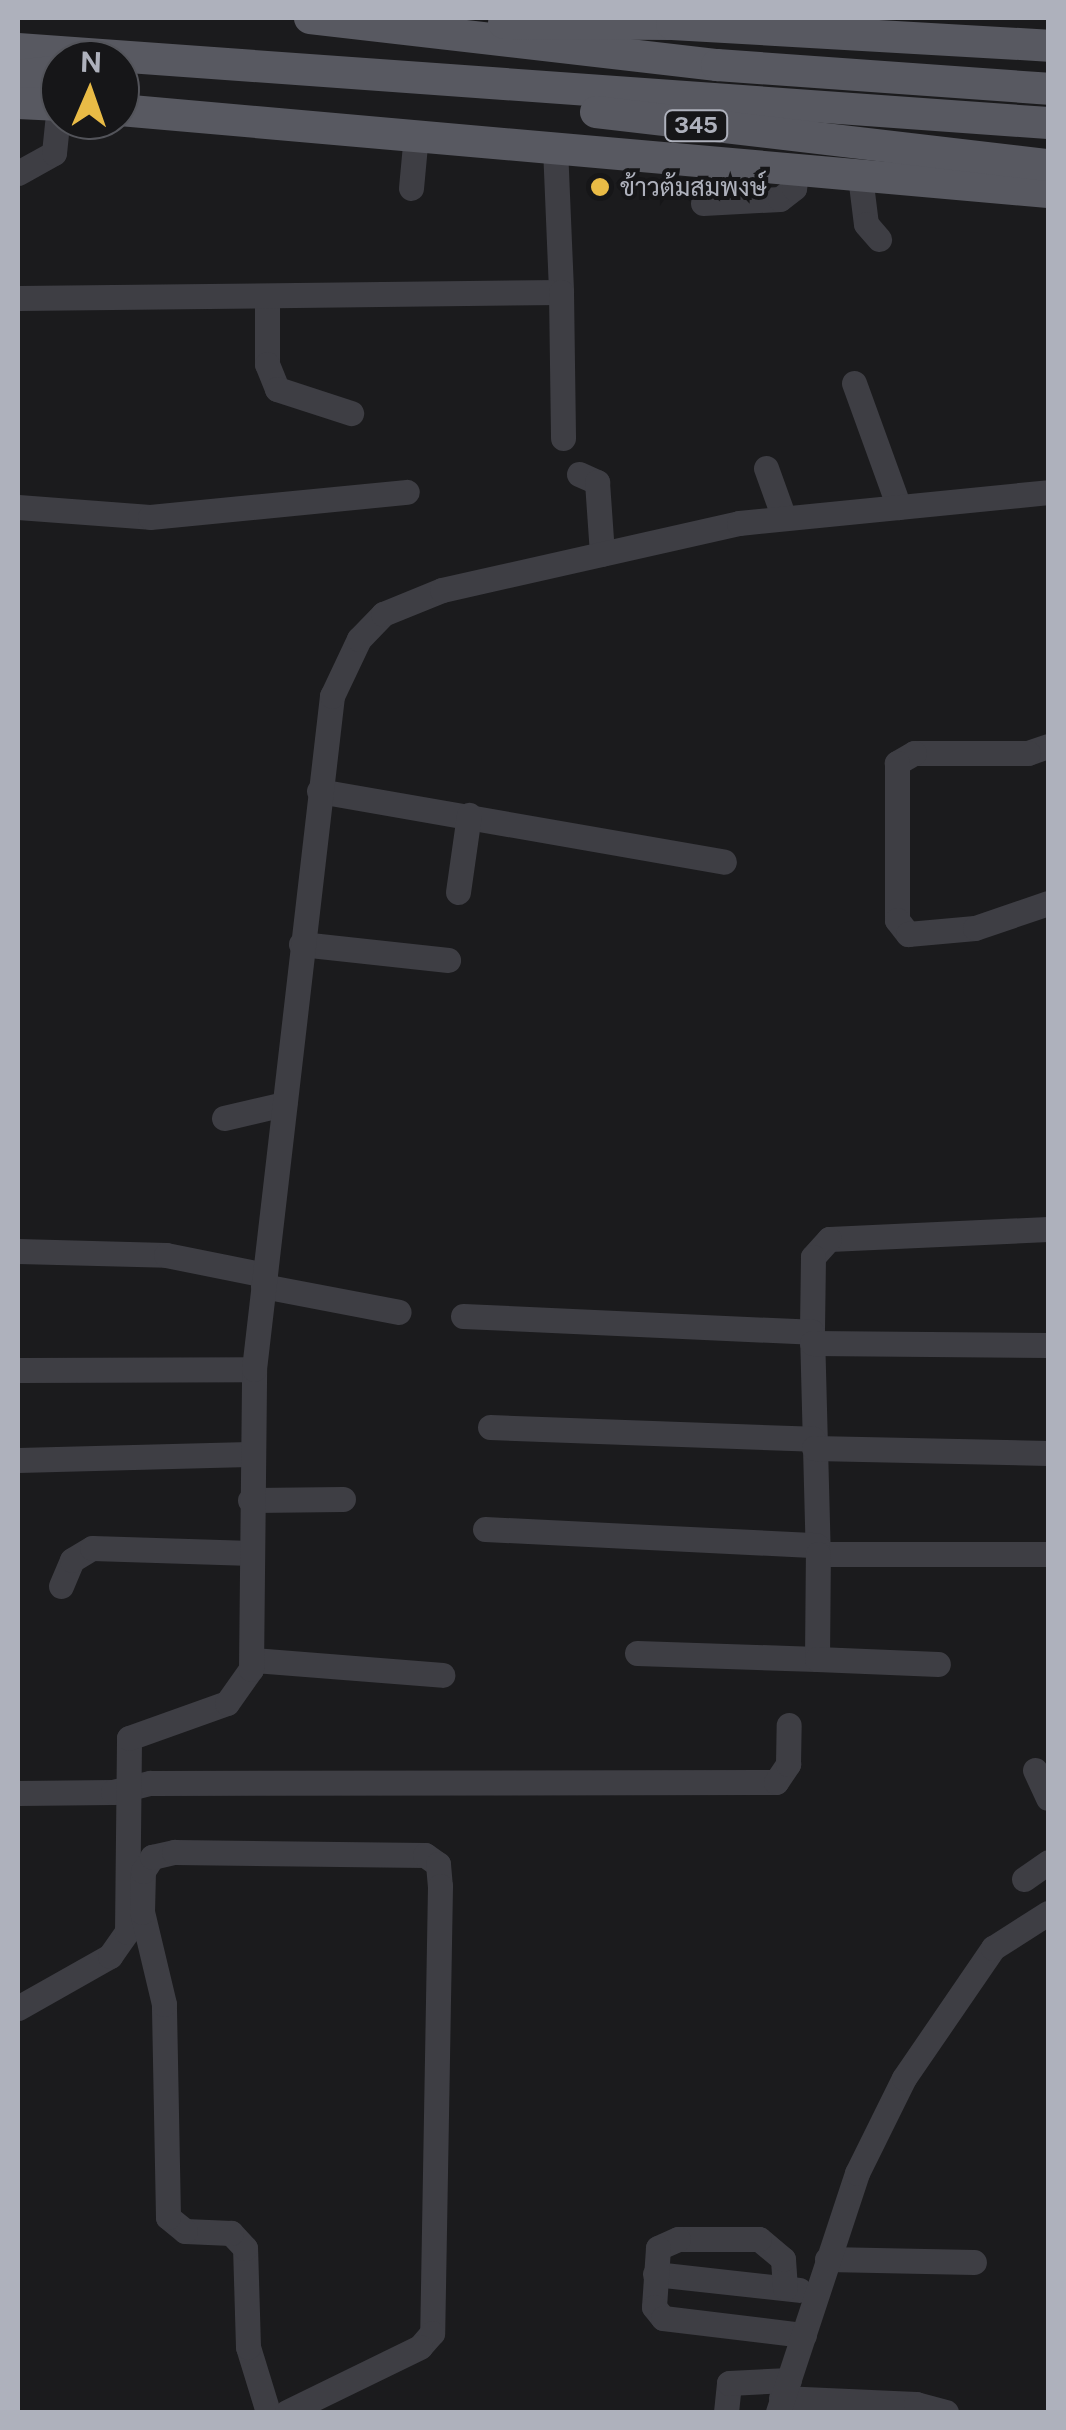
<!DOCTYPE html>
<meta charset="utf-8">
<style>
body{margin:0}
#map{position:relative;width:1066px;height:2430px;overflow:hidden;background:#1b1b1d;font-family:"Public Sans",Sarabun,sans-serif}
div>[style]{position:absolute}
.minor>*{height:25px;margin:-12.5px;padding:0 12.5px;transform-origin:12.5px;border-radius:12.5px;background:#3e3e44}
.major>*{height:32px;margin:-16px;padding:0 16px;transform-origin:16px;border-radius:16px;background:#585961}
.dots>*{width:28px;height:28px;translate:-50% -50%;box-sizing:border-box;border:5px solid #161618;border-radius:50%}
span{translate:-50% -50%;white-space:nowrap;text-align:center;line-height:1.15;-webkit-text-stroke:8px #161618;paint-order:stroke}
.shield-label span{padding:2px 8px;background:#161618;border:2px solid;border-radius:8px;-webkit-text-stroke-width:0}
.shield-label{font-size:22px;color:#aeb1bc;font-weight:700}
.poi-label{font-size:25px;color:#aeb1bc}
.left{translate:0 -50%;text-align:left}
.frame{position:absolute;inset:0;border:20px solid #aeb1bc;pointer-events:none}
.north{position:absolute;left:40px;top:40px;width:100px;height:100px;box-sizing:border-box;background:#161618;border:2px solid #53545a;border-radius:50%;rotate:2deg;font-size:28px;font-weight:700;line-height:40px;text-align:center;color:#aeb1bc}
.north::after{content:'';display:block;margin:auto;width:35px;height:45px;background:#e9bb46;clip-path:polygon(50% 0,100% 100%,50% 72%,0 100%)}
</style>
<div id="map">
<div class="minor">
<i style="left:555px;top:147px;width:145px;rotate:87.6deg"></i>
<i style="left:18px;top:173px;width:41px;rotate:-29.1deg"></i>
<i style="left:54px;top:153px;width:48px;rotate:-84.1deg"></i>
<i style="left:860px;top:176px;width:48px;rotate:82.9deg"></i>
<i style="left:866px;top:224px;width:20px;rotate:49deg"></i>
<i style="left:411px;top:188px;width:54px;rotate:-84.7deg"></i>
<i style="left:703px;top:203px;width:77px;rotate:-3deg"></i>
<i style="left:780px;top:199px;width:18px;rotate:-38deg"></i>
<i style="left:794px;top:188px;width:18px;rotate:-81deg"></i>
<i style="left:267px;top:296px;width:68px;rotate:90deg"></i>
<i style="left:267px;top:364px;width:27px;rotate:68deg"></i>
<i style="left:277px;top:389px;width:78px;rotate:18deg"></i>
<i style="left:18px;top:298px;width:543px;rotate:-0.63deg"></i>
<i style="left:561px;top:292px;width:146px;rotate:89.2deg"></i>
<i style="left:854px;top:383px;width:132px;rotate:70.1deg"></i>
<i style="left:766px;top:468px;width:53px;rotate:70.2deg"></i>
<i style="left:579px;top:474px;width:20px;rotate:24deg"></i>
<i style="left:597px;top:482px;width:72px;rotate:86deg"></i>
<i style="left:18px;top:507px;width:132px;rotate:4.3deg"></i>
<i style="left:150px;top:517px;width:258px;rotate:-5.6deg"></i>
<i style="left:1048px;top:746px;width:21px;rotate:161deg"></i>
<i style="left:1028px;top:753px;width:114px;rotate:180deg"></i>
<i style="left:914px;top:753px;width:20px;rotate:150deg"></i>
<i style="left:897px;top:763px;width:157px;rotate:90deg"></i>
<i style="left:897px;top:920px;width:18px;rotate:52deg"></i>
<i style="left:908px;top:934px;width:67px;rotate:-5.1deg"></i>
<i style="left:975px;top:928px;width:77px;rotate:-18.9deg"></i>
<i style="left:319px;top:791px;width:411px;rotate:9.9deg"></i>
<i style="left:458px;top:892px;width:78px;rotate:-81.9deg"></i>
<i style="left:301px;top:944px;width:148px;rotate:6.2deg"></i>
<i style="left:224px;top:1118px;width:62px;rotate:-13.1deg"></i>
<i style="left:1048px;top:1229px;width:219px;rotate:177.4deg"></i>
<i style="left:829px;top:1239px;width:24px;rotate:132deg"></i>
<i style="left:813px;top:1257px;width:75px;rotate:90.8deg"></i>
<i style="left:812px;top:1332px;width:222px;rotate:88.5deg"></i>
<i style="left:818px;top:1554px;width:230px"></i>
<i style="left:18px;top:1251px;width:148px;rotate:1.5deg"></i>
<i style="left:166px;top:1255px;width:101px;rotate:11.4deg"></i>
<i style="left:263px;top:1286px;width:138px;rotate:10.8deg"></i>
<i style="left:463px;top:1316px;width:349px;rotate:2.6deg"></i>
<i style="left:812px;top:1343px;width:236px;rotate:0.5deg"></i>
<i style="left:18px;top:1370px;width:236px;rotate:-0.2deg"></i>
<i style="left:490px;top:1427px;width:323px;rotate:2.1deg"></i>
<i style="left:814px;top:1448px;width:234px;rotate:1.2deg"></i>
<i style="left:18px;top:1460px;width:231px;rotate:-1.5deg"></i>
<i style="left:250px;top:1500px;width:93px;rotate:-0.6deg"></i>
<i style="left:485px;top:1529px;width:332px;rotate:2.8deg"></i>
<i style="left:61px;top:1586px;width:28px;rotate:-67deg"></i>
<i style="left:72px;top:1560px;width:23px;rotate:-31deg"></i>
<i style="left:92px;top:1548px;width:160px;rotate:1.8deg"></i>
<i style="left:637px;top:1653px;width:180px;rotate:1.9deg"></i>
<i style="left:817px;top:1659px;width:105px;rotate:-89.5deg"></i>
<i style="left:817px;top:1659px;width:121px;rotate:2.4deg"></i>
<i style="left:253px;top:1660px;width:190px;rotate:4.5deg"></i>
<i style="left:1035px;top:1770px;width:31px;rotate:65deg"></i>
<i style="left:18px;top:1793px;width:95px;rotate:-0.6deg"></i>
<i style="left:113px;top:1792px;width:38px;rotate:-14deg"></i>
<i style="left:150px;top:1783px;width:626px;rotate:-0.09deg"></i>
<i style="left:776px;top:1782px;width:22px;rotate:-56deg"></i>
<i style="left:788px;top:1764px;width:39px;rotate:-89deg"></i>
<i style="left:1024px;top:1879px;width:29px;rotate:-35deg"></i>
<i style="left:18px;top:2008px;width:106px;rotate:-29.5deg"></i>
<i style="left:110px;top:1956px;width:29px;rotate:-55deg"></i>
<i style="left:127px;top:1932px;width:194px;rotate:-89.4deg"></i>
<i style="left:129px;top:1738px;width:104px;rotate:-19.7deg"></i>
<i style="left:227px;top:1703px;width:42px;rotate:-54.8deg"></i>
<i style="left:251px;top:1669px;width:300px;rotate:-89.4deg"></i>
<i style="left:254px;top:1369px;width:678px;rotate:-83.39deg"></i>
<i style="left:332px;top:696px;width:63px;rotate:-64.7deg"></i>
<i style="left:359px;top:639px;width:35px;rotate:-46deg"></i>
<i style="left:383px;top:614px;width:64px;rotate:-22.1deg"></i>
<i style="left:442px;top:590px;width:304px;rotate:-12.7deg"></i>
<i style="left:739px;top:523px;width:311px;rotate:-5.7deg"></i>
<i style="left:827px;top:2259px;width:147px;rotate:1.2deg"></i>
<i style="left:655px;top:2274px;width:145px;rotate:6.3deg"></i>
<i style="left:785px;top:2288px;width:29px;rotate:-94deg"></i>
<i style="left:783px;top:2259px;width:31px;rotate:-140deg"></i>
<i style="left:759px;top:2239px;width:81px;rotate:180deg"></i>
<i style="left:678px;top:2239px;width:22px;rotate:156deg"></i>
<i style="left:658px;top:2248px;width:59px;rotate:93.9deg"></i>
<i style="left:654px;top:2307px;width:14px;rotate:51deg"></i>
<i style="left:663px;top:2318px;width:142px;rotate:6.9deg"></i>
<i style="left:781px;top:2398px;width:135px;rotate:2.5deg"></i>
<i style="left:916px;top:2404px;width:31px;rotate:15deg"></i>
<i style="left:268px;top:2412px;width:68px;rotate:-107.1deg"></i>
<i style="left:248px;top:2347px;width:99px;rotate:-91.7deg"></i>
<i style="left:245px;top:2248px;width:21px;rotate:-133deg"></i>
<i style="left:231px;top:2233px;width:46px;rotate:-177.5deg"></i>
<i style="left:185px;top:2231px;width:22px;rotate:-141deg"></i>
<i style="left:168px;top:2217px;width:213px;rotate:-91.1deg"></i>
<i style="left:164px;top:2004px;width:95px;rotate:-103.4deg"></i>
<i style="left:142px;top:1912px;width:41px;rotate:-88.6deg"></i>
<i style="left:143px;top:1871px;width:17px;rotate:-57deg"></i>
<i style="left:152px;top:1857px;width:23px;rotate:-13deg"></i>
<i style="left:174px;top:1852px;width:251px;rotate:0.7deg"></i>
<i style="left:425px;top:1855px;width:16px;rotate:35deg"></i>
<i style="left:438px;top:1864px;width:22px;rotate:85deg"></i>
<i style="left:440px;top:1886px;width:447px;rotate:91deg"></i>
<i style="left:432px;top:2333px;width:18px;rotate:131deg"></i>
<i style="left:420px;top:2347px;width:148px;rotate:154deg"></i>
<i style="left:726px;top:2412px;width:29px;rotate:-84deg"></i>
<i style="left:729px;top:2383px;width:60px;rotate:-2.9deg"></i>
<i style="left:778px;top:2412px;width:252px;rotate:-71.7deg"></i>
<i style="left:857px;top:2173px;width:106px;rotate:-63.7deg"></i>
<i style="left:904px;top:2078px;width:158px;rotate:-55.6deg"></i>
<i style="left:993px;top:1948px;width:65px;rotate:-32.5deg"></i>
</div>
<div class="major">
<i style="left:310px;top:18px;width:410px;rotate:6.6deg"></i>
<i style="left:717px;top:65px;width:332px;rotate:4.1deg"></i>
<i style="left:504px;top:23px;width:168px;rotate:0.3deg"></i>
<i style="left:672px;top:24px;width:377px;rotate:3.3deg"></i>
<i style="left:18px;top:49px;width:1033px;rotate:4.11deg"></i>
<i style="left:18px;top:76px;width:42px;rotate:-6.8deg"></i>
<i style="left:18px;top:103px;width:42px;rotate:2.7deg"></i>
<i style="left:120px;top:110px;width:932px;rotate:5.05deg"></i>
<i style="left:596px;top:112px;width:455px;rotate:6.7deg"></i>
</div>
<div class="dots">
<i style="left:600px;top:187px;background:#e9bb46"></i>
</div>
<div class="shield-label">
<span style="left:696px;top:126px">345</span>
</div>
<div class="poi-label">
<span class="left" style="left:620px;top:187px">ข้าวต้มสมพงษ์</span>
</div>
<div class="frame"></div>
<div class="north">N</div>
</div>
